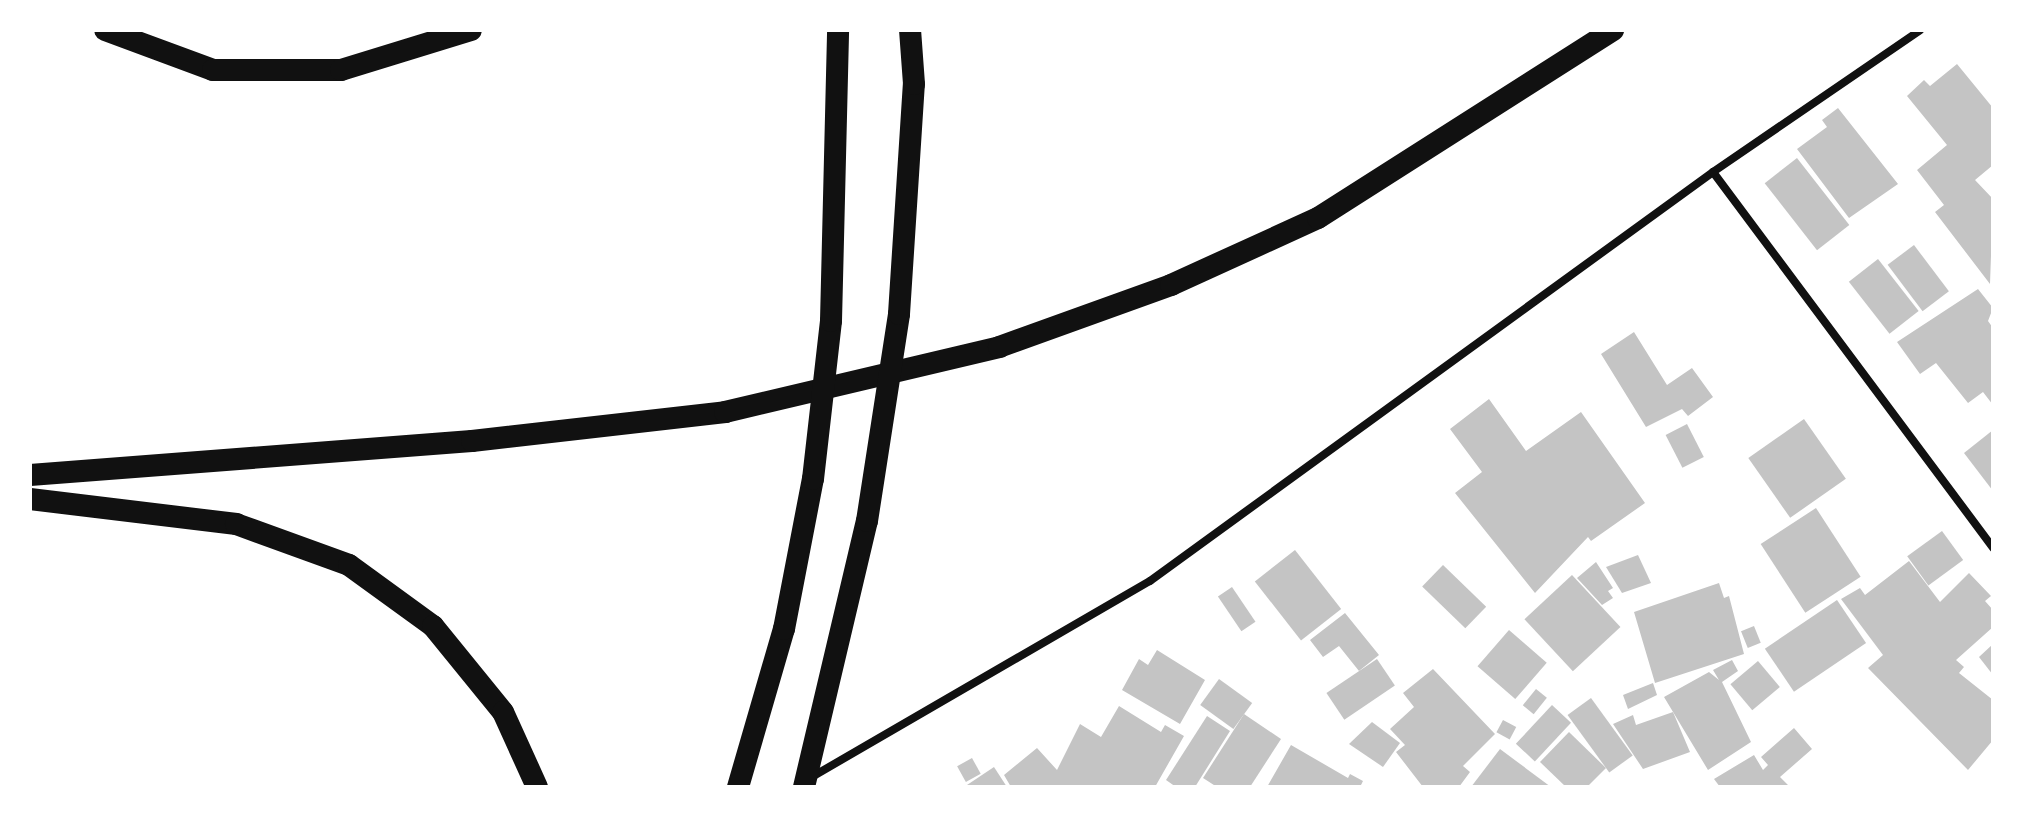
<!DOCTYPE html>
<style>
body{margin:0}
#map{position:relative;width:2023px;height:817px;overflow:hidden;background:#fff;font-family:Jost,sans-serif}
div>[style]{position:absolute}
.building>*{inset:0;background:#c4c4c4;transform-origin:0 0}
.minor>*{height:8px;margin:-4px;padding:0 4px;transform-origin:4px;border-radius:4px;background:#111}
.trunk>*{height:22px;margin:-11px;padding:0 11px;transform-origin:11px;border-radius:11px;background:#111}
span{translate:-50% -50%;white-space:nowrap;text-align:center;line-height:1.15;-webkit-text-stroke:6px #fff;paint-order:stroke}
.frame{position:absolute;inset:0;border:32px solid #fff;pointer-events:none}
</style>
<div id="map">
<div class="building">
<i style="clip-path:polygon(1957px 64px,1993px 108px,1993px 165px,1975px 180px,1993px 199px,1990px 284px,1935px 212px,1944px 205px,1917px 170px,1947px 145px,1907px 96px,1924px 80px,1930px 86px)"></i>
<i style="clip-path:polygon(1838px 108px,1898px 184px,1849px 218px,1797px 149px,1827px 127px,1822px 120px)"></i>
<i style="left:1797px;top:158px;width:85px;height:41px;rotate:52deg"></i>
<i style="left:1914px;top:245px;width:58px;height:33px;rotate:53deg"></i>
<i style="left:1878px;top:259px;width:66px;height:37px;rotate:52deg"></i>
<i style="clip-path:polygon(1978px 289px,1993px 308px,1988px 321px,1993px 328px,1993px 405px,1983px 392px,1968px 403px,1936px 363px,1920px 374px,1897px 342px)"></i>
<i style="clip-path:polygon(1634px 332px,1667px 385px,1692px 368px,1713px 397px,1688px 416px,1682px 409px,1646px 427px,1601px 354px)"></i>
<i style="clip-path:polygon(1489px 399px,1526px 451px,1581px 412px,1645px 503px,1591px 541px,1588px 537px,1535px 593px,1455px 493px,1482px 472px,1450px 429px)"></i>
<i style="left:1804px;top:419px;width:73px;height:68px;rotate:55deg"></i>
<i style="left:1687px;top:424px;width:37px;height:24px;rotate:63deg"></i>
<i style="clip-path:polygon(1993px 430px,1993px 491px,1964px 453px)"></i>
<i style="left:1816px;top:508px;width:82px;height:66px;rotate:57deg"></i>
<i style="left:1942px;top:531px;width:36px;height:43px;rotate:54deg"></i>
<i style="left:1295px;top:550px;width:75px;height:51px;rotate:52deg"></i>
<i style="clip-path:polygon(1638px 555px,1651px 583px,1622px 593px,1606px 567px)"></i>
<i style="clip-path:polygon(1909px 561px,1940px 602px,1969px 573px,1991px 596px,1985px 601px,1993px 610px,1993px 627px,1956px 660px,1964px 667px,1959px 673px,1993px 700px,1993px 740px,1968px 770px,1868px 668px,1883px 655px,1841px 599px,1860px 588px,1865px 595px)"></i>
<i style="clip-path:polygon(1596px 562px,1613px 588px,1608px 591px,1613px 598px,1602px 605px,1577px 578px)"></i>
<i style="left:1443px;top:565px;width:60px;height:30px;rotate:44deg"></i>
<i style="left:1572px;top:575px;width:71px;height:65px;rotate:47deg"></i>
<i style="clip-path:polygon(1719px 583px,1724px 598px,1729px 596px,1744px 654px,1655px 683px,1634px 612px)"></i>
<i style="left:1232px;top:587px;width:42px;height:17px;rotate:56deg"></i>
<i style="left:1837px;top:600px;width:52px;height:87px;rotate:56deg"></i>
<i style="clip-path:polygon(1345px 613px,1379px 655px,1359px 671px,1339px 646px,1323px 657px,1310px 640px)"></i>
<i style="left:1754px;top:626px;width:18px;height:14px;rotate:68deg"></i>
<i style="left:1509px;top:630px;width:50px;height:48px;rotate:41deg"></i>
<i style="clip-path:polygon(1993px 644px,1993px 675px,1979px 657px)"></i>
<i style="clip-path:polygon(1157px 650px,1205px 680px,1180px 724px,1122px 690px,1139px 659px,1148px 665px)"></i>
<i style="left:1377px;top:659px;width:32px;height:61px;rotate:56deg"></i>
<i style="clip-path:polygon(1732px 660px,1738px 671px,1722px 682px,1751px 742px,1708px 770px,1664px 697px,1709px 672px,1719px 680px,1713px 670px)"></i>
<i style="left:1758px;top:661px;width:34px;height:36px;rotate:50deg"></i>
<i style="clip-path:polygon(1433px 669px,1495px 734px,1463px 766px,1470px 772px,1459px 787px,1423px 787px,1396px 752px,1405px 745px,1390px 729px,1414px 707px,1403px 693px)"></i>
<i style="left:1219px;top:679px;width:41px;height:32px;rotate:36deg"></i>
<i style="clip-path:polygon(1653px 683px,1657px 695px,1628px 709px,1623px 695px)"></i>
<i style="left:1536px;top:689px;width:14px;height:21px;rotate:39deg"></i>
<i style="left:1591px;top:698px;width:71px;height:29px;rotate:54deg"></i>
<i style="left:1552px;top:705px;width:26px;height:53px;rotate:43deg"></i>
<i style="clip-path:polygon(1119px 706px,1161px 732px,1165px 725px,1184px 736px,1155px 787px,1011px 787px,1004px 775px,1037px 748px,1057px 770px,1080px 724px,1101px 737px)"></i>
<i style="clip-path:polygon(1673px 712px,1690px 752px,1643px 769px,1613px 724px,1633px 715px,1636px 725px)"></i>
<i style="clip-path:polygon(1244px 714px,1281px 739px,1250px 787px,1217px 787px,1203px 778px)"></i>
<i style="clip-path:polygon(1207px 716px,1230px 731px,1195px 787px,1176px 787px,1166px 780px)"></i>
<i style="left:1503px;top:720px;width:15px;height:14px;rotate:28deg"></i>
<i style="clip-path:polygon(1372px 722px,1400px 743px,1383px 767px,1349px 744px)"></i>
<i style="clip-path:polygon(1794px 728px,1812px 749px,1780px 777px,1790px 787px,1720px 787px,1714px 779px,1754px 755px,1763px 770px,1768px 765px,1761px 757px)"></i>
<i style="clip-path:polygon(1569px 732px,1606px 768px,1587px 787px,1566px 787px,1540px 762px)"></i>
<i style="clip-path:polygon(1291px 745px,1348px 778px,1350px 774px,1363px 781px,1360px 787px,1267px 787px)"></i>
<i style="clip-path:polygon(1500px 749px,1551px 787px,1471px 787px)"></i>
<i style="left:972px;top:758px;width:18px;height:17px;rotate:61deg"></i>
<i style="clip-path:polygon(994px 767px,1007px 787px,964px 787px)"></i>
</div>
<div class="minor">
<i style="left:1713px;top:172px;width:469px;rotate:53.3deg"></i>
<i style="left:810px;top:778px;width:393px;rotate:-30.1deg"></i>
<i style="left:1150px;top:581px;width:696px;rotate:-36deg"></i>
<i style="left:1713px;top:172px;width:251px;rotate:-34.4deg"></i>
</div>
<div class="trunk">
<i style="left:105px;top:30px;width:115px;rotate:20.3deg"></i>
<i style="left:213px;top:70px;width:128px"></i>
<i style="left:341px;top:70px;width:136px;rotate:-17.1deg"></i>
<i style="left:30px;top:475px;width:443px;rotate:-4.4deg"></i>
<i style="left:472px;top:441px;width:255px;rotate:-6.5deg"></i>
<i style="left:725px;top:412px;width:282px;rotate:-13.3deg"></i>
<i style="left:999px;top:347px;width:183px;rotate:-19.8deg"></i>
<i style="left:1171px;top:285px;width:162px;rotate:-24.5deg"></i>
<i style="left:1318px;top:218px;width:350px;rotate:-32.5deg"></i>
<i style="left:30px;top:499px;width:208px;rotate:6.9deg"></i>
<i style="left:236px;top:524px;width:120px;rotate:19.9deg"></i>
<i style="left:349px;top:565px;width:104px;rotate:36deg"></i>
<i style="left:433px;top:626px;width:111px;rotate:50.9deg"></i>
<i style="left:503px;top:712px;width:82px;rotate:65.6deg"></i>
<i style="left:738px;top:787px;width:165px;rotate:-73.8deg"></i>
<i style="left:784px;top:629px;width:153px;rotate:-79.1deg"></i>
<i style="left:813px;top:479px;width:159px;rotate:-83.5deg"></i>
<i style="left:831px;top:321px;width:291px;rotate:-88.6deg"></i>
<i style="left:804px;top:787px;width:273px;rotate:-76.7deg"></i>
<i style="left:867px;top:521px;width:209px;rotate:-81.2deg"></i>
<i style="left:899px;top:314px;width:230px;rotate:-86.3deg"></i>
<i style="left:914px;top:84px;width:54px;rotate:-94.2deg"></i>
</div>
<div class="frame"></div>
</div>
